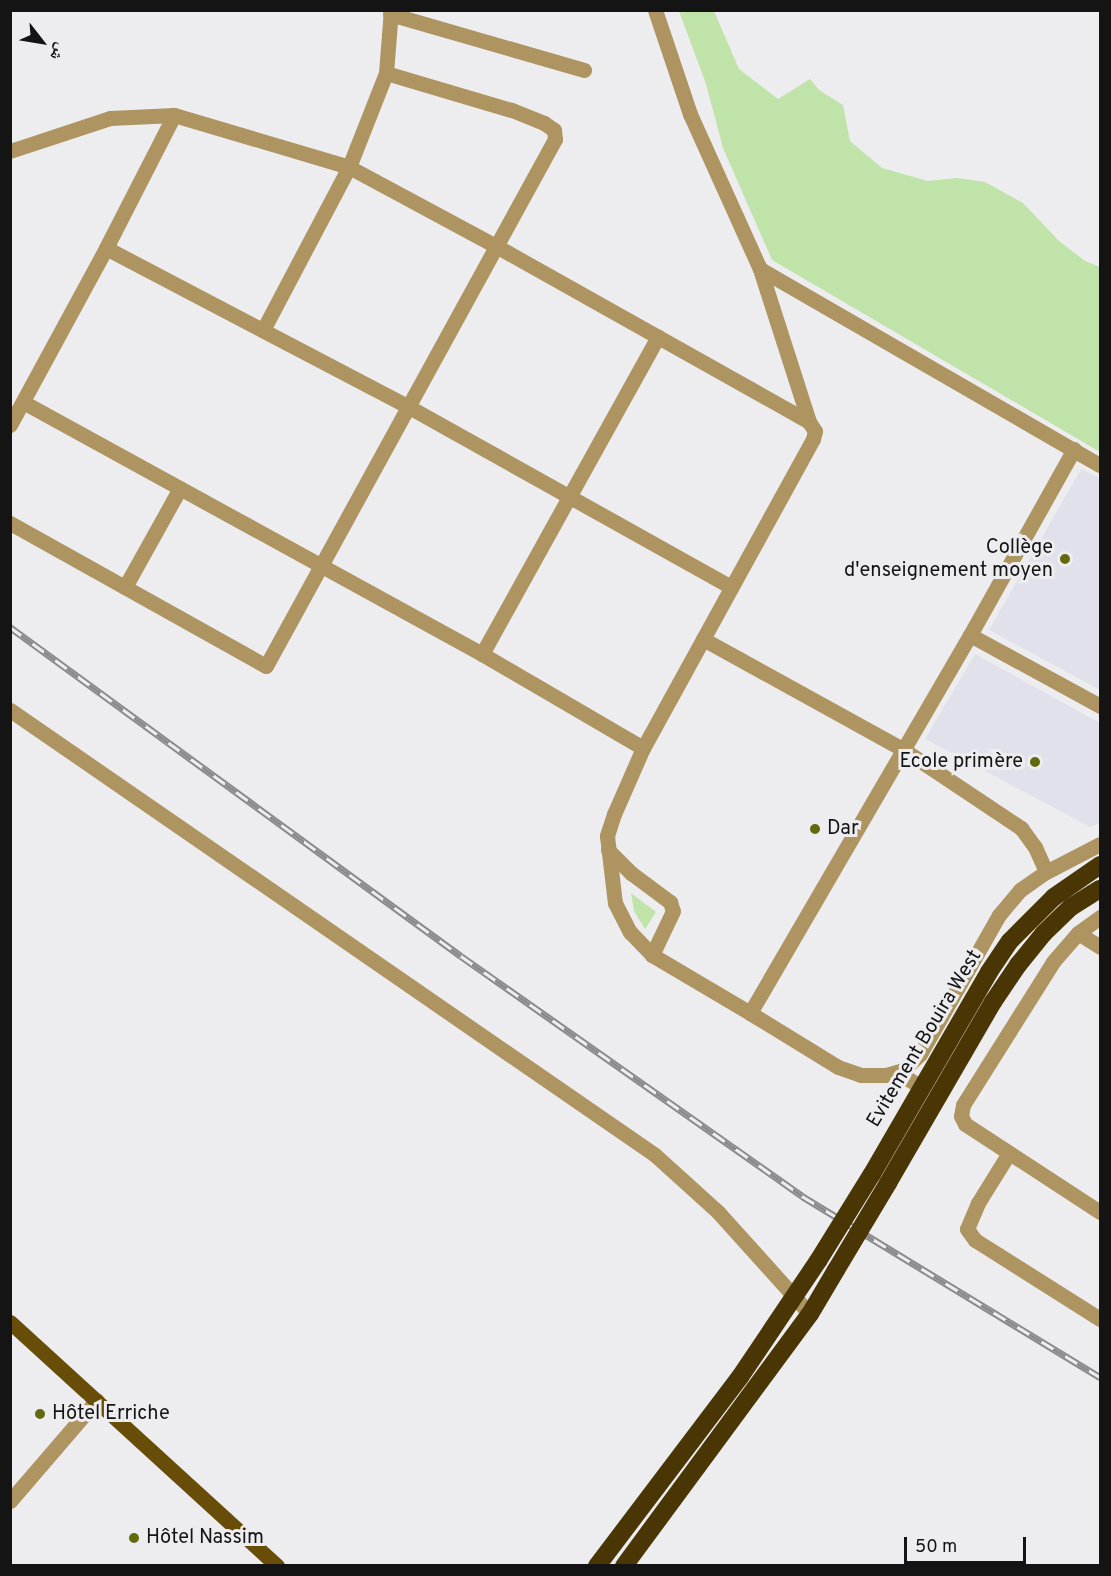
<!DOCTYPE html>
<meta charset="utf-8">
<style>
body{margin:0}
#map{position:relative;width:1111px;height:1576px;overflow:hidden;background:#ededf0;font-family:Overpass,"Noto Naskh Arabic",sans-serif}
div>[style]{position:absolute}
.built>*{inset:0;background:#e1e1eb}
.green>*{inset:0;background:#c0e3a9}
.minor>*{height:15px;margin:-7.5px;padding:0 7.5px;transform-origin:7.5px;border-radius:7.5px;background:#ad9460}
.major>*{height:15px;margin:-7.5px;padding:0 7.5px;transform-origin:7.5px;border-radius:7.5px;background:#674d07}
.highway>*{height:18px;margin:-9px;padding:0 9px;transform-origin:9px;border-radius:9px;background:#493604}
.rail>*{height:7px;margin-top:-3.5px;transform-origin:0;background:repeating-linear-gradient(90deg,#ededf0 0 14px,#8a8a8c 0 28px);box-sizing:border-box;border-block:2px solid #8a8a8c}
.highway-bridge>*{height:18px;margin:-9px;padding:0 9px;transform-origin:9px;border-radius:9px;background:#493604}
.dots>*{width:16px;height:16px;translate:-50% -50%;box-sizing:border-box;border:3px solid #ededf0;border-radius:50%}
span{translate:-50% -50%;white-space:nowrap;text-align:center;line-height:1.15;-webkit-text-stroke:6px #ededf0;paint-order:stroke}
.poi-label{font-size:20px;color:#141415}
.right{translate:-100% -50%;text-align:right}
.left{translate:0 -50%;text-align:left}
.street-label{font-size:20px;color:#141415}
.frame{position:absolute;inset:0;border:12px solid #141415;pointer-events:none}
.north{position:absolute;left:12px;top:12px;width:60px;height:60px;-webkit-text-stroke:4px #ededf0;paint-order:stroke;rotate:121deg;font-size:16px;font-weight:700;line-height:24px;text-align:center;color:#141415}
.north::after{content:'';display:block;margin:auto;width:21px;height:27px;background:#141415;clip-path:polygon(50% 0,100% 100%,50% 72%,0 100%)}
.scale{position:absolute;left:904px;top:1537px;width:122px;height:27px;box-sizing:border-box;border:3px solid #141415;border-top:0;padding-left:8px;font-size:18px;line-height:21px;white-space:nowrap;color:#141415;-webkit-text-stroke:4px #ededf0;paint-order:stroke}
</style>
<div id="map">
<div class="built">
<i style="clip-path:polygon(1081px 469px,1100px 478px,1100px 690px,989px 630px)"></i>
<i style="clip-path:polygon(975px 654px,1100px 723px,1100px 823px,1090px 827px,925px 739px)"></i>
</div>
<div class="green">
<i style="clip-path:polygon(679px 11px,714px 11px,739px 69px,778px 99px,810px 79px,819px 90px,843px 105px,850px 141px,882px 168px,928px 181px,957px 178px,985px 182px,1023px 203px,1059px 241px,1085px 261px,1100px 267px,1100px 452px,772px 260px,723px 148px,706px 84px)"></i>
<i style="clip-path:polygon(631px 893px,656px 912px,645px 929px,634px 911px)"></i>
</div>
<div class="minor">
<i style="left:655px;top:10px;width:110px;rotate:71.4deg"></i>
<i style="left:690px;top:114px;width:170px;rotate:65.7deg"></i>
<i style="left:760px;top:269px;width:161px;rotate:72.2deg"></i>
<i style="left:390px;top:14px;width:202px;rotate:16.1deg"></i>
<i style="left:10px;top:151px;width:105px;rotate:-18.3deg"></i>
<i style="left:110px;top:118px;width:64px;rotate:-2.7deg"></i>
<i style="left:174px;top:115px;width:183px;rotate:16.5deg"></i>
<i style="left:349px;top:167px;width:167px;rotate:28.3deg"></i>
<i style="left:496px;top:246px;width:359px;rotate:29.3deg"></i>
<i style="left:809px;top:422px;width:11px;rotate:56deg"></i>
<i style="left:815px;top:431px;width:8px;rotate:104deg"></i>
<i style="left:813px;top:439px;width:353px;rotate:118.8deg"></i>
<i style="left:643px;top:748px;width:72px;rotate:113.7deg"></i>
<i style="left:614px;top:814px;width:23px;rotate:108deg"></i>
<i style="left:607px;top:836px;width:67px;rotate:83.2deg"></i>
<i style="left:615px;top:903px;width:33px;rotate:63deg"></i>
<i style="left:630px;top:932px;width:32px;rotate:46deg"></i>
<i style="left:652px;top:955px;width:114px;rotate:30.6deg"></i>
<i style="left:750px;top:1013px;width:437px;rotate:-59.8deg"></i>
<i style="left:106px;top:248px;width:342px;rotate:27.7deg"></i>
<i style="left:409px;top:407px;width:369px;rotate:29.2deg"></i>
<i style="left:760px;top:269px;width:392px;rotate:30deg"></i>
<i style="left:263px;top:330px;width:184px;rotate:-62.2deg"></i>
<i style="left:349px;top:167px;width:101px;rotate:-68.5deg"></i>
<i style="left:386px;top:73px;width:63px;rotate:-85.5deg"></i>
<i style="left:23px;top:402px;width:524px;rotate:28.77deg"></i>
<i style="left:482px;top:654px;width:186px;rotate:30.3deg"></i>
<i style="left:10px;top:425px;width:201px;rotate:-61.5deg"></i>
<i style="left:106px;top:248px;width:149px;rotate:-62.9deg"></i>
<i style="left:1074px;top:449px;width:213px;rotate:119.2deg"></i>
<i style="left:970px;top:635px;width:148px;rotate:28.6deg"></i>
<i style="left:10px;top:523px;width:293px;rotate:29.2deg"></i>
<i style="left:266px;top:666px;width:601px;rotate:-61.26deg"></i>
<i style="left:555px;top:139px;width:9px;rotate:-96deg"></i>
<i style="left:554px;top:130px;width:12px;rotate:-145deg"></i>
<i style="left:544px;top:123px;width:35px;rotate:-158deg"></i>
<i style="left:511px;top:110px;width:130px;rotate:-163.5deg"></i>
<i style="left:125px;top:587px;width:113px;rotate:-60.9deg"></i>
<i style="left:703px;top:639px;width:230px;rotate:28.9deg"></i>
<i style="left:904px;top:750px;width:141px;rotate:33.7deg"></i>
<i style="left:1021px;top:828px;width:24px;rotate:54deg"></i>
<i style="left:1035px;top:847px;width:27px;rotate:66deg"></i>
<i style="left:482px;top:654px;width:363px;rotate:-61deg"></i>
<i style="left:10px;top:710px;width:784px;rotate:34.6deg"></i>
<i style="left:655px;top:1155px;width:85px;rotate:42.1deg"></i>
<i style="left:718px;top:1212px;width:137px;rotate:48deg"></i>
<i style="left:608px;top:850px;width:33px;rotate:45deg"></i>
<i style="left:631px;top:873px;width:49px;rotate:36.6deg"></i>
<i style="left:670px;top:902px;width:9px;rotate:72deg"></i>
<i style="left:673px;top:911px;width:49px;rotate:115.5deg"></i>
<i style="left:1100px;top:917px;width:27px;rotate:144deg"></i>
<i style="left:1078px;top:933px;width:38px;rotate:131deg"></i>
<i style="left:1053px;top:962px;width:169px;rotate:122.2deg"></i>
<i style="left:963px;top:1105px;width:11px;rotate:100deg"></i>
<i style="left:961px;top:1116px;width:9px;rotate:63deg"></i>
<i style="left:965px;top:1124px;width:161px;rotate:33.1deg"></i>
<i style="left:1078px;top:933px;width:26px;rotate:32deg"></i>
<i style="left:750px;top:1013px;width:103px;rotate:31.5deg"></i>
<i style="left:838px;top:1067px;width:24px;rotate:19deg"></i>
<i style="left:861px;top:1075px;width:25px"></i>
<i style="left:886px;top:1075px;width:18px;rotate:-16deg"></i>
<i style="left:903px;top:1070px;width:23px;rotate:-43deg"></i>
<i style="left:920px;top:1054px;width:160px;rotate:-60.4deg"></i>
<i style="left:999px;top:915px;width:33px;rotate:-50deg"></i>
<i style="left:1020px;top:890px;width:32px;rotate:-35deg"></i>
<i style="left:1046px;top:872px;width:61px;rotate:-27.4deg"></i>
<i style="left:903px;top:1070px;width:10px;rotate:61deg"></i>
<i style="left:908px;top:1079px;width:16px;rotate:30deg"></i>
<i style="left:1009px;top:1153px;width:59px;rotate:121.8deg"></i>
<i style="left:978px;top:1203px;width:28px;rotate:113deg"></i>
<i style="left:967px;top:1229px;width:14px;rotate:54deg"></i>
<i style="left:975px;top:1240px;width:148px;rotate:32.3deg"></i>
<i style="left:10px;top:1501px;width:133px;rotate:-49.3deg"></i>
</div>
<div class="major">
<i style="left:10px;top:1322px;width:362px;rotate:42.4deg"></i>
</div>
<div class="highway">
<i style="left:872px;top:1174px;width:233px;rotate:-59.9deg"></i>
<i style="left:989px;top:972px;width:37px;rotate:-56deg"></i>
<i style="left:1010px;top:941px;width:62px;rotate:-45deg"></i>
<i style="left:1054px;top:897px;width:56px;rotate:-34.8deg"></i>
<i style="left:888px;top:1183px;width:209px;rotate:-59.9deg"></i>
<i style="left:993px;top:1002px;width:45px;rotate:-56deg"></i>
<i style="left:1018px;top:965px;width:41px;rotate:-50.9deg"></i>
<i style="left:1044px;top:933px;width:37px;rotate:-44deg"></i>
<i style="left:1071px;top:907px;width:34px;rotate:-32deg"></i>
<i style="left:597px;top:1566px;width:237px;rotate:-52.9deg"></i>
<i style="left:740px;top:1377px;width:140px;rotate:-56.1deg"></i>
<i style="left:624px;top:1566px;width:313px;rotate:-53.6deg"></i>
<i style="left:810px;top:1314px;width:51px;rotate:-59.4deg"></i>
</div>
<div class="rail">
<i style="left:10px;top:627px;width:558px;rotate:36.11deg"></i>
<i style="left:461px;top:956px;width:417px;rotate:35.1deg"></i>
<i style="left:802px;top:1196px;width:349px;rotate:31.3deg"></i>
</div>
<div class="highway-bridge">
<i style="left:818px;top:1261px;width:102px;rotate:-58.2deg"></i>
<i style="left:836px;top:1270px;width:101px;rotate:-59.1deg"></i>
</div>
<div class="dots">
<i style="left:1065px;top:559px;background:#626a0d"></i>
<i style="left:1035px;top:762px;background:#626a0d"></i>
<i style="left:815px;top:829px;background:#626a0d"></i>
<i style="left:40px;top:1414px;background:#626a0d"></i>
<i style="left:134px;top:1538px;background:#626a0d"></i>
</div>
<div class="poi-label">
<span class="right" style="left:1053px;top:560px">Collège<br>d'enseignement moyen</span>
<span class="right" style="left:1023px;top:762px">Ecole primère</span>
<span class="left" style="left:827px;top:829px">Dar</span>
<span class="left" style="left:52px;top:1414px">Hôtel Erriche</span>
<span class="left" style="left:146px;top:1538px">Hôtel Nassim</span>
</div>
<div class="street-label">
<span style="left:925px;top:1039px;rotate:-59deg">Evitement Bouira West</span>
</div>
<div class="frame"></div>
<div class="north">ش</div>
<div class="scale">50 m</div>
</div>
